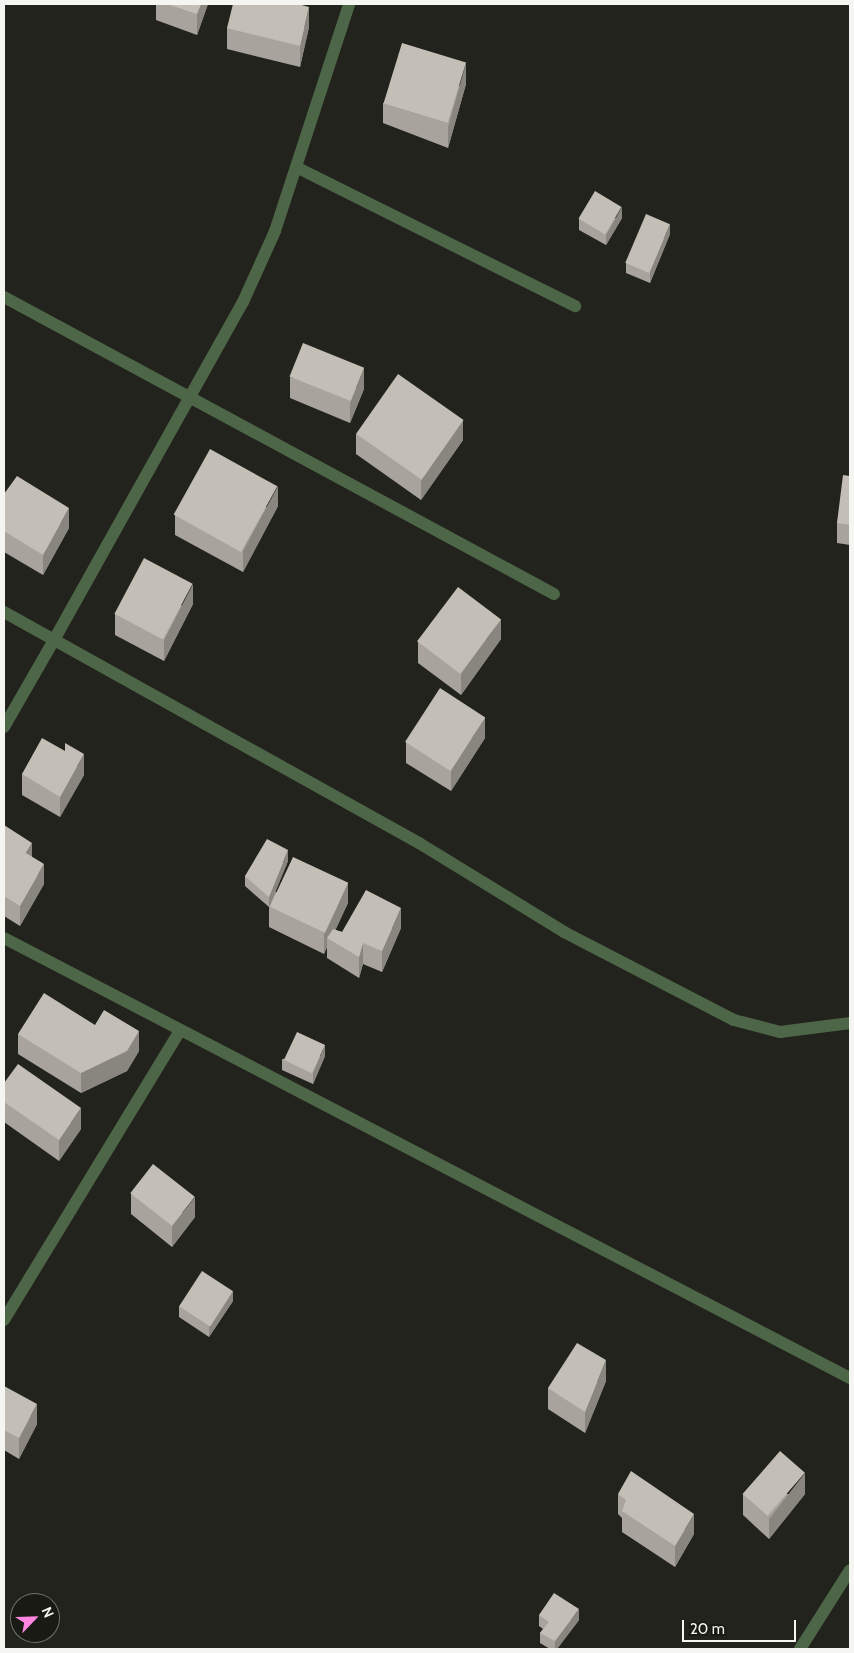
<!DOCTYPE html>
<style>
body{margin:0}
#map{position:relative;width:854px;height:1653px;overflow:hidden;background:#22231c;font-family:Cabin,sans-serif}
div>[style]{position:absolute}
.minor>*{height:12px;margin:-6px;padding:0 6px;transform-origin:6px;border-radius:6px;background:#4e6648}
.tertiary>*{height:12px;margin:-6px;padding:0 6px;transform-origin:6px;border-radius:6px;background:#4e6648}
.wall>*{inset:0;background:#a8a49d}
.shaded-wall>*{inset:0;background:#88867f}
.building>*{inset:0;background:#c3bfb6;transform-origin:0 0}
span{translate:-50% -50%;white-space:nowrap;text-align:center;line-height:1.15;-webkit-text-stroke:5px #191a13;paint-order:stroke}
.frame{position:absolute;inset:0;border:5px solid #f5f5f1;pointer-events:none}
.north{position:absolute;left:10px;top:1593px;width:50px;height:50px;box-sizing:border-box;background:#191a13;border:1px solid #71726c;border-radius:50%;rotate:66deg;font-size:14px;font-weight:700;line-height:20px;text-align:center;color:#f5f5f1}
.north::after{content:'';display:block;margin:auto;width:18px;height:22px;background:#fe86e0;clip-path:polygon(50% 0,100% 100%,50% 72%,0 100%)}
.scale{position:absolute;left:682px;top:1620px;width:114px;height:22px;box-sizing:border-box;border:2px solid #f5f5f1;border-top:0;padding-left:6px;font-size:15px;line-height:18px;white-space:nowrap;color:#f5f5f1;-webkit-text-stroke:4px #191a13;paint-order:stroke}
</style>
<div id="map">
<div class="minor">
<i style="left:296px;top:167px;width:312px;rotate:26.5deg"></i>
<i style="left:4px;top:297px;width:625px;rotate:28.37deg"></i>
<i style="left:4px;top:612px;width:475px;rotate:29.1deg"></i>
<i style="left:419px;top:843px;width:170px;rotate:31.5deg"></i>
<i style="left:564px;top:932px;width:191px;rotate:27.4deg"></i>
<i style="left:734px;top:1020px;width:48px;rotate:14.6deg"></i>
<i style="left:780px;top:1032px;width:71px;rotate:-7.3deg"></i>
<i style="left:54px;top:640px;width:387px;rotate:-60.8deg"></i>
<i style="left:243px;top:302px;width:78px;rotate:-65.7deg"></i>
<i style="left:275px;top:231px;width:239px;rotate:-71.9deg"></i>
<i style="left:4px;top:938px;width:954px;rotate:27.48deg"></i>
<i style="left:4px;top:1320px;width:337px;rotate:-58.7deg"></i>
<i style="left:800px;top:1649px;width:93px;rotate:-57.7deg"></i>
</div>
<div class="tertiary">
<i style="left:4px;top:727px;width:100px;rotate:-60.1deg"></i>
</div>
<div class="wall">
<i style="clip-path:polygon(156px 4px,208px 4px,197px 35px,156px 20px)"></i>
<i style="clip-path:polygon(309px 27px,300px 67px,227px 49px,227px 28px)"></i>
<i style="clip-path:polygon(466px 84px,448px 148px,383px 123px,383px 103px)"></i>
<i style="clip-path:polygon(622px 218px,606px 245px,579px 230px,579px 219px)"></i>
<i style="clip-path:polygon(670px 234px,650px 283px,626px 273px,626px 263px)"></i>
<i style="clip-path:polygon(290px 377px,364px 389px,350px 423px,290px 398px)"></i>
<i style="clip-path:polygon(356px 434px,463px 440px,421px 500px,356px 454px)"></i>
<i style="clip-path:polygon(850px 476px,850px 545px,837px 543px,837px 523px)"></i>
<i style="clip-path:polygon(4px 494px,69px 528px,43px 575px,4px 552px)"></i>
<i style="clip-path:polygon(278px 506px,243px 572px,175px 535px,175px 515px)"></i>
<i style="clip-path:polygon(193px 604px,164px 661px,115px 635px,115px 614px)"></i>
<i style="clip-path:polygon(501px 639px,461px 695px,418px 663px,418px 642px)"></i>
<i style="clip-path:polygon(485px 738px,451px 791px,406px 763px,406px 742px)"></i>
<i style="clip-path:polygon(65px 751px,84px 775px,60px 817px,22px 795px,22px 774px)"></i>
<i style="clip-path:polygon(4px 825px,44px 884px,20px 926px,4px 916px)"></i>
<i style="clip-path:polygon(288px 861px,275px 892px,348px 903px,335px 930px,342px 932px,401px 928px,382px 972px,363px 964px,359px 978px,327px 958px,327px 947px,324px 954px,269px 927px,269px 907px,245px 886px,245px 876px)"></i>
<i style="clip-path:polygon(18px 1034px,139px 1051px,127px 1071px,81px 1093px,18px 1054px)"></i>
<i style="clip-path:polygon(325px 1056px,313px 1084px,282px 1070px,282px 1059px)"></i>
<i style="clip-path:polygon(4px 1083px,81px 1129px,59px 1161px,4px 1122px)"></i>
<i style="clip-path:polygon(131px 1194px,195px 1217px,172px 1247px,131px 1214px)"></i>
<i style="clip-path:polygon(233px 1301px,209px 1337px,179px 1317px,179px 1306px)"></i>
<i style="clip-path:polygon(606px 1381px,585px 1433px,548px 1409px,548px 1388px)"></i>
<i style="clip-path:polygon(4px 1386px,37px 1424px,19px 1459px,4px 1450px)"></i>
<i style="clip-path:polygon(618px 1494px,694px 1534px,675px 1567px,622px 1532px,622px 1518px,618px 1514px)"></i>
<i style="clip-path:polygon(743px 1494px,805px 1494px,769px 1539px,743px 1515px)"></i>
<i style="clip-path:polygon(539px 1615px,579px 1620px,557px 1649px,550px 1649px,540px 1643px,540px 1633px,543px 1629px,539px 1626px)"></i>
</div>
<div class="shaded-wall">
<i style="clip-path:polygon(201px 4px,208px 4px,197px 35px,197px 14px)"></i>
<i style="clip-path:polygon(309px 7px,309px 27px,300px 67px,300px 46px)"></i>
<i style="clip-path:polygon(466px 63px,466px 84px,448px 148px,448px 127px)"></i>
<i style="clip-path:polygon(622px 207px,622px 218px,606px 245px,606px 235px)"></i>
<i style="clip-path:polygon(670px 224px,670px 234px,650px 283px,650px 272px)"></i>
<i style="clip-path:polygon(364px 368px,364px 389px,350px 423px,350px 403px)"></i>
<i style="clip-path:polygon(463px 420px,463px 440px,421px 500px,421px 479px)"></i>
<i style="clip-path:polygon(278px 486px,278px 506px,243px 572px,243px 551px)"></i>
<i style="clip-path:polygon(69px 508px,69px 528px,43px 575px,43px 555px)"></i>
<i style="clip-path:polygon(193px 584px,193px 604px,164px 661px,164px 640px)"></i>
<i style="clip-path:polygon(501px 619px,501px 639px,461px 695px,461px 674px)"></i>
<i style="clip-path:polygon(485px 717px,485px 738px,451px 791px,451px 771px)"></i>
<i style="clip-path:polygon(84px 754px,84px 775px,60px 817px,60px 797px)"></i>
<i style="clip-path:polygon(32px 843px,32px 863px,26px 853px)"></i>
<i style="clip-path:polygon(288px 850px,288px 861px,269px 908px,269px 897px)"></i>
<i style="clip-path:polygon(44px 864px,44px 884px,20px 926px,20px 906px)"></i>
<i style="clip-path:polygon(348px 883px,348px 903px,331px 940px,327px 938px,327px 947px,324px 954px,324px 933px)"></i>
<i style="clip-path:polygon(401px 908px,401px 928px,382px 972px,382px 951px)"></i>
<i style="clip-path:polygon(363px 943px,363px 964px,359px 978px,359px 957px)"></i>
<i style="clip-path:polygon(139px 1031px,139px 1051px,127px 1071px,81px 1093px,81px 1073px)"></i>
<i style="clip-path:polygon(325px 1045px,325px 1056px,313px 1084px,313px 1073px)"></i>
<i style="clip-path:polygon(81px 1108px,81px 1129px,59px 1161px,59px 1140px)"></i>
<i style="clip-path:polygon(195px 1197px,195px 1217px,172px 1247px,172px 1226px)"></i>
<i style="clip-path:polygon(233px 1291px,233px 1301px,209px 1337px,209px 1326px)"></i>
<i style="clip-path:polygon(606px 1360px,606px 1381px,585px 1433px,585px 1412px)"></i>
<i style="clip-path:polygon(37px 1404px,37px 1424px,19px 1459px,19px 1438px)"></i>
<i style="clip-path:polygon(805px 1473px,805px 1494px,769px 1539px,769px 1519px)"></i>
<i style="clip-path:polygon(694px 1514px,694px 1534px,675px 1567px,675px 1546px)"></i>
<i style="clip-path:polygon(579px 1609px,579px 1620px,557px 1649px,555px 1649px,555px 1641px)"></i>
</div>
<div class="building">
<i style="clip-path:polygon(167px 4px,201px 4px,197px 14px)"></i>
<i style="clip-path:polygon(233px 4px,298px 4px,309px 7px,300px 46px,227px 28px)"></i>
<i style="left:402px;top:43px;width:67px;height:63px;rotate:17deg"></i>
<i style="left:595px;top:191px;width:31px;height:32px;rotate:31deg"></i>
<i style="left:646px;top:214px;width:26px;height:53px;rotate:23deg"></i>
<i style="left:303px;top:343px;width:66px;height:36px;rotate:22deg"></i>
<i style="left:398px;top:374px;width:80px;height:73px;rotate:35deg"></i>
<i style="left:210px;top:449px;width:77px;height:75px;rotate:29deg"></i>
<i style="clip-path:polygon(843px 475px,850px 476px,850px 525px,837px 523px)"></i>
<i style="clip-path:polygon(17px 476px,69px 508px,43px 555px,4px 531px,4px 494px)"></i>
<i style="left:144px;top:558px;width:55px;height:63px;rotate:28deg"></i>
<i style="left:458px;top:587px;width:54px;height:68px;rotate:37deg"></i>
<i style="left:440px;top:688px;width:54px;height:64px;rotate:33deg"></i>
<i style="clip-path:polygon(42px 738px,65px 751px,65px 743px,84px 754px,60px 797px,22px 774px)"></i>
<i style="clip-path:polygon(4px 825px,32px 843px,26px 853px,44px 864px,20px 906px,4px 896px)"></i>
<i style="clip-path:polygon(267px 839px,288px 850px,269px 897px,245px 876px)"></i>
<i style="left:293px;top:857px;width:61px;height:55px;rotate:25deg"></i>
<i style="clip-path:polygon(366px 890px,401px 908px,382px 951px,363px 943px,359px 957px,327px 938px,333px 929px,342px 932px)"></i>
<i style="clip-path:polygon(44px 993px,95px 1025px,104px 1010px,139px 1031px,127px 1051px,81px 1073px,18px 1034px)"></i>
<i style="left:297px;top:1032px;width:31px;height:31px;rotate:25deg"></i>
<i style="clip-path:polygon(18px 1064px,81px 1108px,59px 1140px,4px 1102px,4px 1083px)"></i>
<i style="left:153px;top:1164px;width:53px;height:37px;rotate:38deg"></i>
<i style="left:202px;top:1271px;width:37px;height:42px;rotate:33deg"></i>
<i style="clip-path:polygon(577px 1343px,606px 1360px,585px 1412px,548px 1388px)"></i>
<i style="clip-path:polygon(4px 1386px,37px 1404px,19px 1438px,4px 1430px)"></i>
<i style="left:780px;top:1451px;width:33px;height:57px;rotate:41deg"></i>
<i style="clip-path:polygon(631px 1471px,694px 1514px,675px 1546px,622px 1511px,626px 1500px,618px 1494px)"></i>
<i style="clip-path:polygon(554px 1593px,579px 1609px,555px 1641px,540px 1633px,549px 1622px,539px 1615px)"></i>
</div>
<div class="frame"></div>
<div class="north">N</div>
<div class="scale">20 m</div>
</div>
